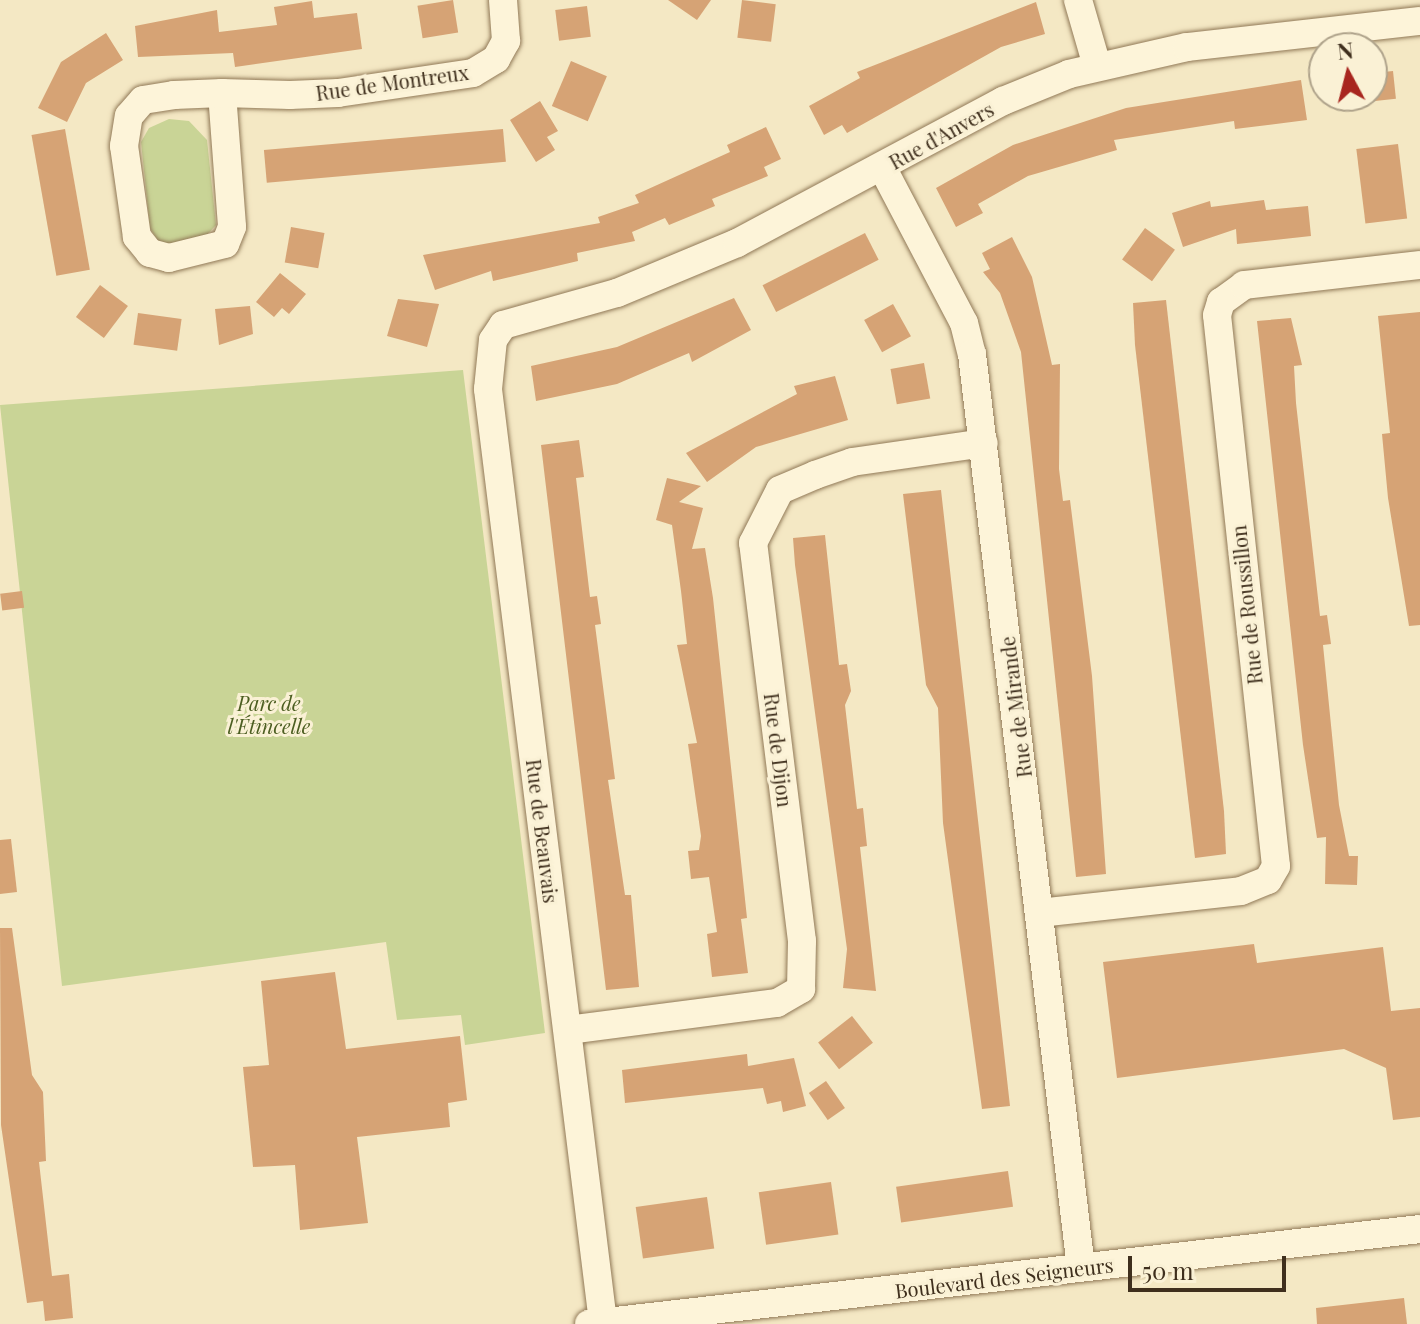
<!DOCTYPE html>
<meta charset="utf-8">
<style>
body{margin:0}
#map{position:relative;width:1420px;height:1324px;overflow:hidden;background:#f4e8c4;font-family:"Playfair Display",serif}
div>[style]{position:absolute}
.green>*{inset:0;background:#c9d496}
.building>*{inset:0;background:#d6a375;transform-origin:0 0}
.roads{filter:drop-shadow(0 0 2px #917957) drop-shadow(0 0 2px #917957)}
.minor>*{height:28px;margin:-14px;padding:0 14px;transform-origin:14px;border-radius:14px;background:#fdf4d9}
span{translate:-50% -50%;white-space:nowrap;text-align:center;line-height:1.15;-webkit-text-stroke:6px #faf1d5;paint-order:stroke}
.street-label{font-size:20px;color:#3f2f1d}
.park-label{font-size:20px;color:#4c5e21;font-style:italic}
.north{position:absolute;left:1308px;top:32px;width:80px;height:80px;box-sizing:border-box;background:#faf1d5;border:2px solid #afa38b;border-radius:50%;rotate:353deg;font-size:22px;font-weight:700;line-height:32px;text-align:center;color:#3f2f1d}
.north::after{content:'';display:block;margin:auto;width:28px;height:36px;background:#a8261f;clip-path:polygon(50% 0,100% 100%,50% 72%,0 100%)}
.scale{position:absolute;left:1128px;top:1256px;width:158px;height:36px;box-sizing:border-box;border:4px solid #3f2f1d;border-top:0;padding-left:10px;font-size:24px;line-height:28px;white-space:nowrap;color:#3f2f1d;-webkit-text-stroke:6px #faf1d5;paint-order:stroke}
</style>
<div id="map">
<div class="green">
<i style="clip-path:polygon(169px 119px,189px 121px,207px 140px,216px 225px,193px 250px,158px 241px,150px 228px,141px 142px,149px 128px)"></i>
<i style="clip-path:polygon(463px 370px,545px 1033px,465px 1045px,461px 1015px,397px 1020px,386px 942px,62px 986px,0 405px)"></i>
</div>
<div class="building">
<i style="left:453px;top:0;width:33px;height:36px;rotate:81deg"></i>
<i style="clip-path:polygon(668px 0,711px 0,697px 20px)"></i>
<i style="left:742px;top:0;width:34px;height:38px;rotate:7deg"></i>
<i style="clip-path:polygon(312px 1px,314px 18px,357px 13px,362px 49px,235px 67px,233px 53px,138px 57px,135px 26px,217px 10px,219px 32px,277px 25px,274px 7px)"></i>
<i style="clip-path:polygon(1036px 2px,1045px 34px,1001px 47px,847px 133px,842px 125px,824px 135px,809px 106px,860px 78px,857px 72px)"></i>
<i style="left:587px;top:6px;width:31px;height:32px;rotate:83deg"></i>
<i style="clip-path:polygon(106px 33px,123px 60px,86px 83px,67px 122px,38px 108px,61px 62px)"></i>
<i style="left:571px;top:61px;width:39px;height:49px;rotate:23deg"></i>
<i style="left:1393px;top:71px;width:28px;height:21px;rotate:84deg"></i>
<i style="clip-path:polygon(1301px 80px,1307px 120px,1235px 129px,1234px 121px,1114px 140px,1117px 150px,1028px 176px,978px 204px,983px 213px,956px 227px,936px 188px,1013px 145px,1126px 108px)"></i>
<i style="clip-path:polygon(540px 101px,558px 131px,547px 137px,555px 150px,536px 162px,510px 120px)"></i>
<i style="clip-path:polygon(766px 127px,781px 159px,764px 167px,768px 176px,712px 199px,715px 206px,669px 225px,665px 218px,632px 232px,635px 241px,577px 253px,578px 261px,493px 281px,491px 271px,435px 290px,423px 255px,600px 223px,598px 217px,639px 203px,635px 195px,730px 152px,727px 145px)"></i>
<i style="left:65px;top:129px;width:143px;height:34px;rotate:80deg"></i>
<i style="left:503px;top:129px;width:33px;height:240px;rotate:85deg"></i>
<i style="left:1398px;top:144px;width:75px;height:42px;rotate:83deg"></i>
<i style="clip-path:polygon(1264px 200px,1266px 210px,1308px 206px,1311px 236px,1237px 244px,1236px 229px,1183px 247px,1172px 213px,1210px 201px,1211px 207px)"></i>
<i style="left:291px;top:227px;width:34px;height:36px;rotate:10deg"></i>
<i style="left:1145px;top:228px;width:37px;height:39px;rotate:36deg"></i>
<i style="left:865px;top:233px;width:30px;height:115px;rotate:63deg"></i>
<i style="clip-path:polygon(1012px 237px,1032px 277px,1052px 365px,1060px 364px,1059px 469px,1063px 501px,1070px 500px,1092px 676px,1106px 874px,1076px 877px,1021px 352px,1000px 293px,983px 272px,990px 269px,982px 253px)"></i>
<i style="clip-path:polygon(280px 273px,306px 294px,289px 314px,282px 308px,274px 317px,256px 302px)"></i>
<i style="left:100px;top:285px;width:35px;height:40px;rotate:37deg"></i>
<i style="clip-path:polygon(734px 298px,751px 330px,692px 362px,689px 353px,617px 384px,536px 401px,531px 366px,617px 347px)"></i>
<i style="clip-path:polygon(398px 299px,439px 304px,427px 347px,387px 336px)"></i>
<i style="clip-path:polygon(1166px 300px,1224px 811px,1226px 854px,1195px 858px,1135px 345px,1133px 303px)"></i>
<i style="left:893px;top:304px;width:37px;height:33px;rotate:61deg"></i>
<i style="clip-path:polygon(250px 306px,253px 334px,219px 345px,215px 309px)"></i>
<i style="clip-path:polygon(1420px 312px,1420px 625px,1409px 626px,1388px 498px,1382px 434px,1390px 433px,1378px 316px)"></i>
<i style="left:138px;top:313px;width:44px;height:32px;rotate:8deg"></i>
<i style="clip-path:polygon(1291px 318px,1302px 365px,1294px 366px,1296px 403px,1320px 616px,1327px 615px,1331px 644px,1323px 645px,1339px 805px,1349px 856px,1358px 856px,1357px 885px,1325px 884px,1326px 837px,1317px 838px,1303px 745px,1257px 321px)"></i>
<i style="left:924px;top:363px;width:36px;height:34px;rotate:80deg"></i>
<i style="clip-path:polygon(835px 376px,848px 420px,756px 447px,707px 482px,686px 453px,797px 394px,794px 386px)"></i>
<i style="clip-path:polygon(579px 440px,584px 477px,576px 478px,590px 597px,597px 596px,601px 624px,595px 625px,615px 779px,608px 780px,625px 895px,631px 895px,639px 987px,606px 990px,541px 445px)"></i>
<i style="clip-path:polygon(667px 478px,701px 486px,679px 502px,703px 508px,692px 549px,705px 548px,713px 598px,747px 918px,741px 919px,748px 973px,712px 977px,707px 934px,717px 932px,709px 877px,691px 879px,688px 851px,699px 850px,701px 836px,688px 744px,697px 743px,677px 645px,687px 644px,681px 591px,672px 525px,656px 520px)"></i>
<i style="clip-path:polygon(941px 490px,1010px 1106px,982px 1109px,943px 823px,938px 708px,926px 685px,903px 494px)"></i>
<i style="clip-path:polygon(825px 535px,839px 665px,847px 664px,851px 691px,845px 705px,857px 809px,863px 808px,867px 846px,860px 847px,876px 991px,843px 988px,847px 949px,795px 565px,793px 538px)"></i>
<i style="left:22px;top:591px;width:17px;height:22px;rotate:83deg"></i>
<i style="clip-path:polygon(11px 839px,17px 892px,0 894px,0 840px)"></i>
<i style="clip-path:polygon(0 928px,12px 928px,32px 1075px,43px 1092px,46px 1161px,39px 1162px,52px 1276px,69px 1274px,73px 1318px,45px 1321px,43px 1301px,27px 1303px,1px 1125px)"></i>
<i style="clip-path:polygon(1254px 944px,1257px 963px,1383px 947px,1391px 1011px,1420px 1008px,1420px 1117px,1393px 1120px,1386px 1068px,1344px 1049px,1117px 1078px,1103px 962px)"></i>
<i style="clip-path:polygon(335px 972px,346px 1049px,460px 1036px,467px 1100px,448px 1103px,450px 1127px,357px 1137px,368px 1223px,300px 1230px,295px 1165px,253px 1167px,243px 1067px,269px 1065px,261px 981px)"></i>
<i style="left:852px;top:1016px;width:34px;height:43px;rotate:52deg"></i>
<i style="clip-path:polygon(747px 1054px,748px 1066px,794px 1058px,806px 1106px,783px 1112px,781px 1101px,767px 1104px,763px 1088px,625px 1103px,622px 1070px)"></i>
<i style="left:826px;top:1081px;width:33px;height:21px;rotate:55deg"></i>
<i style="left:1008px;top:1171px;width:36px;height:113px;rotate:82deg"></i>
<i style="left:831px;top:1182px;width:53px;height:73px;rotate:82deg"></i>
<i style="left:707px;top:1197px;width:52px;height:72px;rotate:82deg"></i>
<i style="clip-path:polygon(1404px 1298px,1407px 1324px,1317px 1324px,1316px 1308px)"></i>
</div>
<div class="roads">
<div class="minor">
<i style="left:1078px;top:0;width:69px;rotate:73.9deg"></i>
<i style="left:222px;top:93px;width:134px;rotate:85.7deg"></i>
<i style="left:232px;top:227px;width:18px;rotate:112deg"></i>
<i style="left:225px;top:244px;width:58px;rotate:166deg"></i>
<i style="left:169px;top:258px;width:20px;rotate:-165deg"></i>
<i style="left:150px;top:253px;width:21px;rotate:-129deg"></i>
<i style="left:137px;top:237px;width:92px;rotate:-98.1deg"></i>
<i style="left:124px;top:146px;width:30px;rotate:-81deg"></i>
<i style="left:129px;top:116px;width:21px;rotate:-49deg"></i>
<i style="left:143px;top:100px;width:31px;rotate:-9deg"></i>
<i style="left:174px;top:95px;width:48px;rotate:-2.4deg"></i>
<i style="left:222px;top:93px;width:68px;rotate:1.7deg"></i>
<i style="left:290px;top:95px;width:48px;rotate:-2.4deg"></i>
<i style="left:338px;top:93px;width:136px;rotate:-8.4deg"></i>
<i style="left:473px;top:73px;width:27px;rotate:-31deg"></i>
<i style="left:496px;top:59px;width:21px;rotate:-61deg"></i>
<i style="left:506px;top:41px;width:41px;rotate:-94.2deg"></i>
<i style="left:882px;top:167px;width:176px;rotate:62.3deg"></i>
<i style="left:964px;top:323px;width:32px;rotate:76deg"></i>
<i style="left:972px;top:354px;width:920px;rotate:83.2deg"></i>
<i style="left:1039px;top:913px;width:203px;rotate:-6.2deg"></i>
<i style="left:1241px;top:891px;width:29px;rotate:-22deg"></i>
<i style="left:1268px;top:880px;width:16px;rotate:-60deg"></i>
<i style="left:1276px;top:866px;width:554px;rotate:-96.11deg"></i>
<i style="left:1217px;top:315px;width:14px;rotate:-73deg"></i>
<i style="left:1221px;top:302px;width:29px;rotate:-36deg"></i>
<i style="left:1244px;top:285px;width:177px;rotate:-6.5deg"></i>
<i style="left:568px;top:1030px;width:211px;rotate:-7.4deg"></i>
<i style="left:777px;top:1003px;width:28px;rotate:-30deg"></i>
<i style="left:801px;top:989px;width:48px;rotate:-88.8deg"></i>
<i style="left:802px;top:941px;width:401px;rotate:-97deg"></i>
<i style="left:753px;top:543px;width:59px;rotate:-63deg"></i>
<i style="left:780px;top:490px;width:38px;rotate:-23deg"></i>
<i style="left:815px;top:475px;width:39px;rotate:-19deg"></i>
<i style="left:852px;top:462px;width:133px;rotate:-8.2deg"></i>
<i style="left:603px;top:1322px;width:940px;rotate:-97.03deg"></i>
<i style="left:488px;top:389px;width:49px;rotate:-84.2deg"></i>
<i style="left:493px;top:340px;width:18px;rotate:-56deg"></i>
<i style="left:503px;top:325px;width:118px;rotate:-15.7deg"></i>
<i style="left:617px;top:293px;width:130px;rotate:-22.6deg"></i>
<i style="left:737px;top:243px;width:302px;rotate:-28.1deg"></i>
<i style="left:1003px;top:101px;width:71px;rotate:-22.2deg"></i>
<i style="left:1069px;top:74px;width:121px;rotate:-12.9deg"></i>
<i style="left:1187px;top:47px;width:234px;rotate:-6.4deg"></i>
<i style="left:589px;top:1324px;width:836px;rotate:-6.52deg"></i>
</div>
</div>
<div class="street-label">
<span style="left:392px;top:82px;rotate:-8deg">Rue de Montreux</span>
<span style="left:941px;top:135px;rotate:-29deg">Rue d'Anvers</span>
<span style="left:1246px;top:605px;rotate:-96deg">Rue de Roussillon</span>
<span style="left:1015px;top:707px;rotate:-97deg">Rue de Mirande</span>
<span style="left:779px;top:750px;rotate:83deg">Rue de Dijon</span>
<span style="left:543px;top:831px;rotate:83deg">Rue de Beauvais</span>
<span style="left:1004px;top:1277px;rotate:-7deg">Boulevard des Seigneurs</span>
</div>
<div class="park-label">
<span style="left:269px;top:714px">Parc de<br>l'Étincelle</span>
</div>
<div class="north">N</div>
<div class="scale">50 m</div>
</div>
